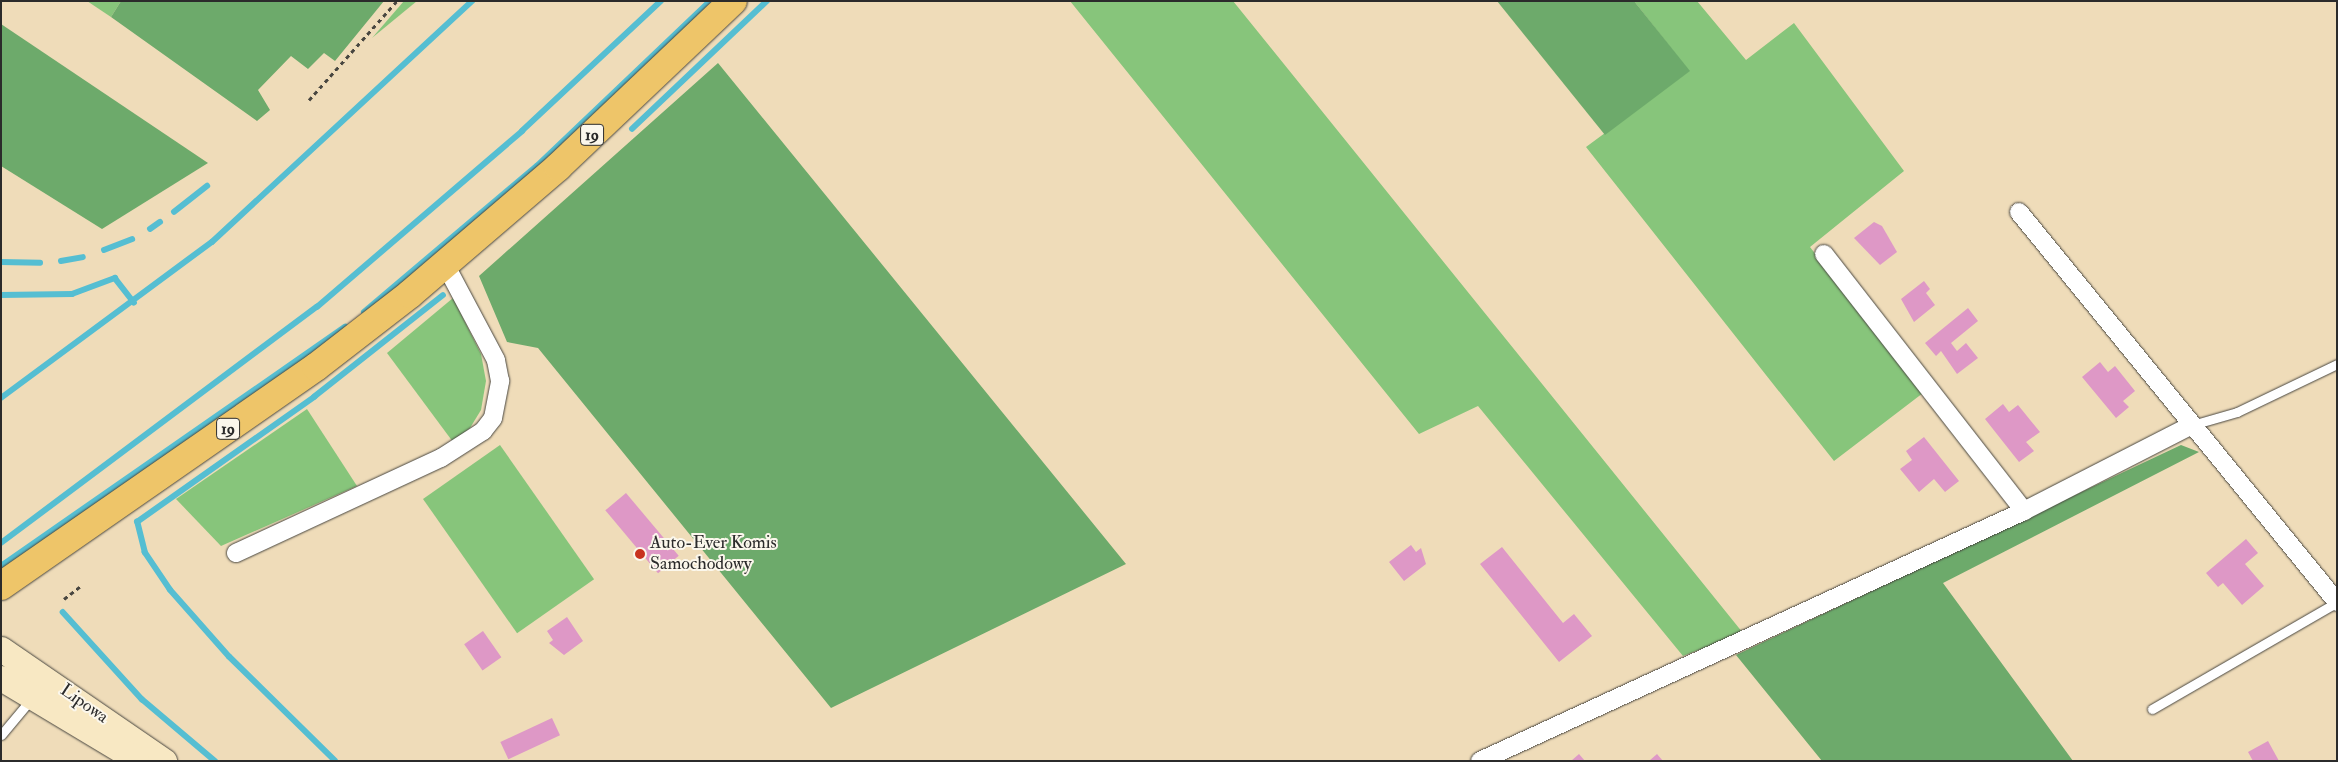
<!DOCTYPE html>
<style>
body{margin:0}
#map{position:relative;width:2338px;height:762px;overflow:hidden;background:#efdcb9;font-family:"IM FELL Double Pica",serif}
div>[style]{position:absolute}
.green>*{inset:0;background:#87c57b;transform-origin:0 0}
.forest>*{inset:0;background:#6daa6b}
.stream>*{height:5.5px;margin:-2.75px;padding:0 2.75px;transform-origin:2.75px;border-radius:2.75px;background:#55bed2}
.building>*{inset:0;background:#de98c6;transform-origin:0 0}
.path>*{height:3px;margin-top:-1.5px;transform-origin:0;background:repeating-linear-gradient(90deg,#484640 0 4px,transparent 0 8px)}
.roads{filter:drop-shadow(0 0 1px #484640) drop-shadow(0 0 1px #484640)}
.service>*{height:9px;margin:-4.5px;padding:0 4.5px;transform-origin:4.5px;border-radius:4.5px;background:#fff}
.minor>*{height:18px;margin:-9px;padding:0 9px;transform-origin:9px;border-radius:9px;background:#fff}
.secondary>*{height:25px;margin:-12.5px;padding:0 12.5px;transform-origin:12.5px;border-radius:12.5px;background:#f8e8c3}
.trunk>*{height:28px;margin:-14px;padding:0 14px;transform-origin:14px;border-radius:14px;background:#eec569}
.dots>*{width:14px;height:14px;translate:-50% -50%;box-sizing:border-box;border:2px solid #fbf7ec;border-radius:50%}
span{translate:-50% -50%;white-space:nowrap;text-align:center;line-height:1.15;-webkit-text-stroke:4px #fbf7ec;paint-order:stroke}
.shield-label span{padding:1px 4px;background:#fbf7ec;border:1px solid;border-radius:4px;-webkit-text-stroke-width:0}
.shield-label{font-size:16px;color:#2b2b2b;font-weight:700}
.poi-label{font-size:18px;color:#2b2b2b}
.left{translate:0 -50%;text-align:left}
.street-label{font-size:18px;color:#2b2b2b}
.frame{position:absolute;inset:0;border:2px solid #2b2b2b;pointer-events:none}
</style>
<div id="map">
<div class="green">
<i style="clip-path:polygon(87px 1px,121px 1px,111px 17px)"></i>
<i style="clip-path:polygon(404px 1px,417px 1px,372px 38px)"></i>
<i style="clip-path:polygon(1070px 1px,1233px 1px,1743px 633px,1683px 656px,1478px 406px,1419px 434px)"></i>
<i style="clip-path:polygon(1634px 1px,1697px 1px,1746px 60px,1794px 23px,1904px 171px,1810px 247px,1923px 393px,1834px 461px,1586px 147px,1689px 71px)"></i>
<i style="clip-path:polygon(453px 298px,481px 354px,486px 381px,481px 410px,470px 428px,453px 442px,387px 353px)"></i>
<i style="clip-path:polygon(307px 409px,357px 486px,221px 546px,176px 499px)"></i>
<i style="left:500px;top:445px;width:164px;height:94px;rotate:55deg"></i>
</div>
<div class="forest">
<i style="clip-path:polygon(121px 1px,384px 1px,335px 61px,324px 53px,308px 69px,291px 56px,258px 90px,270px 110px,257px 121px,111px 17px)"></i>
<i style="clip-path:polygon(1497px 1px,1634px 1px,1690px 71px,1605px 135px)"></i>
<i style="clip-path:polygon(1px 24px,208px 163px,102px 229px,1px 166px)"></i>
<i style="clip-path:polygon(718px 63px,1126px 564px,831px 708px,538px 348px,507px 342px,479px 276px)"></i>
<i style="clip-path:polygon(2181px 445px,2199px 452px,1943px 583px,2073px 761px,1822px 761px,1736px 655px)"></i>
</div>
<div class="stream">
<i style="left:632px;top:129px;width:186px;rotate:-43.5deg"></i>
<i style="left:174px;top:212px;width:42px;rotate:-38.2deg"></i>
<i style="left:150px;top:229px;width:12px;rotate:-35deg"></i>
<i style="left:104px;top:250px;width:30px;rotate:-21deg"></i>
<i style="left:61px;top:261px;width:22px;rotate:-10deg"></i>
<i style="left:1px;top:262px;width:39px;rotate:1deg"></i>
<i style="left:1px;top:295px;width:71px;rotate:-0.8deg"></i>
<i style="left:72px;top:294px;width:46px;rotate:-20.4deg"></i>
<i style="left:115px;top:278px;width:31px;rotate:52deg"></i>
<i style="left:364px;top:312px;width:226px;rotate:-40.2deg"></i>
<i style="left:537px;top:166px;width:239px;rotate:-43.6deg"></i>
<i style="left:1px;top:398px;width:262px;rotate:-36.5deg"></i>
<i style="left:212px;top:242px;width:355px;rotate:-42.8deg"></i>
<i style="left:1px;top:543px;width:394px;rotate:-36.8deg"></i>
<i style="left:317px;top:307px;width:270px;rotate:-40.6deg"></i>
<i style="left:522px;top:131px;width:190px;rotate:-43.1deg"></i>
<i style="left:1px;top:566px;width:419px;rotate:-34.8deg"></i>
<i style="left:63px;top:612px;width:118px;rotate:47.8deg"></i>
<i style="left:142px;top:699px;width:96px;rotate:40.3deg"></i>
<i style="left:335px;top:761px;width:148px;rotate:-135.5deg"></i>
<i style="left:229px;top:657px;width:89px;rotate:-131.4deg"></i>
<i style="left:170px;top:590px;width:45px;rotate:-124deg"></i>
<i style="left:145px;top:553px;width:32px;rotate:-104deg"></i>
<i style="left:137px;top:522px;width:217px;rotate:-35.2deg"></i>
<i style="left:314px;top:397px;width:164px;rotate:-38.3deg"></i>
</div>
<div class="building">
<i style="clip-path:polygon(1874px 222px,1882px 226px,1897px 252px,1880px 265px,1854px 238px)"></i>
<i style="clip-path:polygon(1924px 281px,1930px 289px,1926px 293px,1935px 305px,1914px 322px,1901px 299px)"></i>
<i style="clip-path:polygon(1968px 308px,1978px 321px,1951px 343px,1957px 351px,1966px 343px,1978px 358px,1957px 374px,1941px 351px,1936px 356px,1925px 343px)"></i>
<i style="clip-path:polygon(2100px 362px,2108px 372px,2115px 366px,2135px 391px,2123px 401px,2129px 407px,2116px 418px,2082px 377px)"></i>
<i style="clip-path:polygon(2003px 404px,2009px 412px,2018px 405px,2040px 432px,2026px 442px,2034px 451px,2019px 462px,1985px 419px)"></i>
<i style="clip-path:polygon(1924px 437px,1959px 481px,1945px 492px,1934px 479px,1919px 492px,1900px 469px,1912px 460px,1906px 451px)"></i>
<i style="left:626px;top:493px;width:82px;height:27px;rotate:50deg"></i>
<i style="clip-path:polygon(2246px 539px,2258px 553px,2245px 564px,2264px 586px,2242px 605px,2223px 583px,2218px 587px,2206px 573px)"></i>
<i style="clip-path:polygon(1411px 545px,1416px 552px,1421px 548px,1426px 564px,1404px 581px,1389px 562px)"></i>
<i style="clip-path:polygon(1502px 547px,1563px 623px,1574px 614px,1592px 636px,1559px 662px,1480px 564px)"></i>
<i style="clip-path:polygon(567px 617px,583px 641px,564px 655px,549px 643px,553px 640px,547px 631px)"></i>
<i style="left:483px;top:631px;width:32px;height:23px;rotate:55deg"></i>
<i style="left:552px;top:718px;width:19px;height:57px;rotate:65deg"></i>
<i style="clip-path:polygon(2268px 741px,2279px 761px,2253px 761px,2248px 752px)"></i>
<i style="clip-path:polygon(1579px 754px,1585px 761px,1571px 761px)"></i>
<i style="clip-path:polygon(1657px 754px,1663px 761px,1649px 761px)"></i>
</div>
<div class="path">
<i style="left:309px;top:100px;width:132px;rotate:-48.4deg"></i>
<i style="left:64px;top:599px;width:23px;rotate:-38deg"></i>
</div>
<div class="roads">
<div class="service">
<i style="left:2192px;top:425px;width:47px;rotate:-16.1deg"></i>
<i style="left:2237px;top:412px;width:111px;rotate:-25.6deg"></i>
<i style="left:2152px;top:709px;width:214px;rotate:-30deg"></i>
<i style="left:1px;top:735px;width:48px;rotate:-50deg"></i>
</div>
<div class="minor">
<i style="left:2019px;top:212px;width:503px;rotate:50.81deg"></i>
<i style="left:1824px;top:254px;width:326px;rotate:52.1deg"></i>
<i style="left:236px;top:553px;width:226px;rotate:-24.9deg"></i>
<i style="left:441px;top:458px;width:50px;rotate:-32.7deg"></i>
<i style="left:483px;top:431px;width:16px;rotate:-52deg"></i>
<i style="left:493px;top:418px;width:38px;rotate:-79deg"></i>
<i style="left:500px;top:381px;width:21px;rotate:-101deg"></i>
<i style="left:496px;top:360px;width:109px;rotate:-118deg"></i>
<i style="left:1480px;top:761px;width:599px;rotate:-24.68deg"></i>
<i style="left:2024px;top:511px;width:189px;rotate:-27.1deg"></i>
</div>
<div class="secondary">
<i style="left:1px;top:649px;width:198px;rotate:34.5deg"></i>
<i style="left:1px;top:678px;width:157px;rotate:31deg"></i>
</div>
<div class="trunk">
<i style="left:1px;top:586px;width:384px;rotate:-34.8deg"></i>
<i style="left:316px;top:367px;width:119px;rotate:-37.8deg"></i>
<i style="left:410px;top:294px;width:195px;rotate:-40.6deg"></i>
<i style="left:558px;top:167px;width:241px;rotate:-43.5deg"></i>
</div>
</div>
<div class="dots">
<i style="left:640px;top:554px;background:#c8321e"></i>
</div>
<div class="shield-label">
<span style="left:592px;top:135px">19</span>
<span style="left:228px;top:429px">19</span>
</div>
<div class="poi-label">
<span class="left" style="left:650px;top:554px">Auto-Ever Komis<br>Samochodowy</span>
</div>
<div class="street-label">
<span style="left:84px;top:704px;rotate:35deg">Lipowa</span>
</div>
<div class="frame"></div>
</div>
